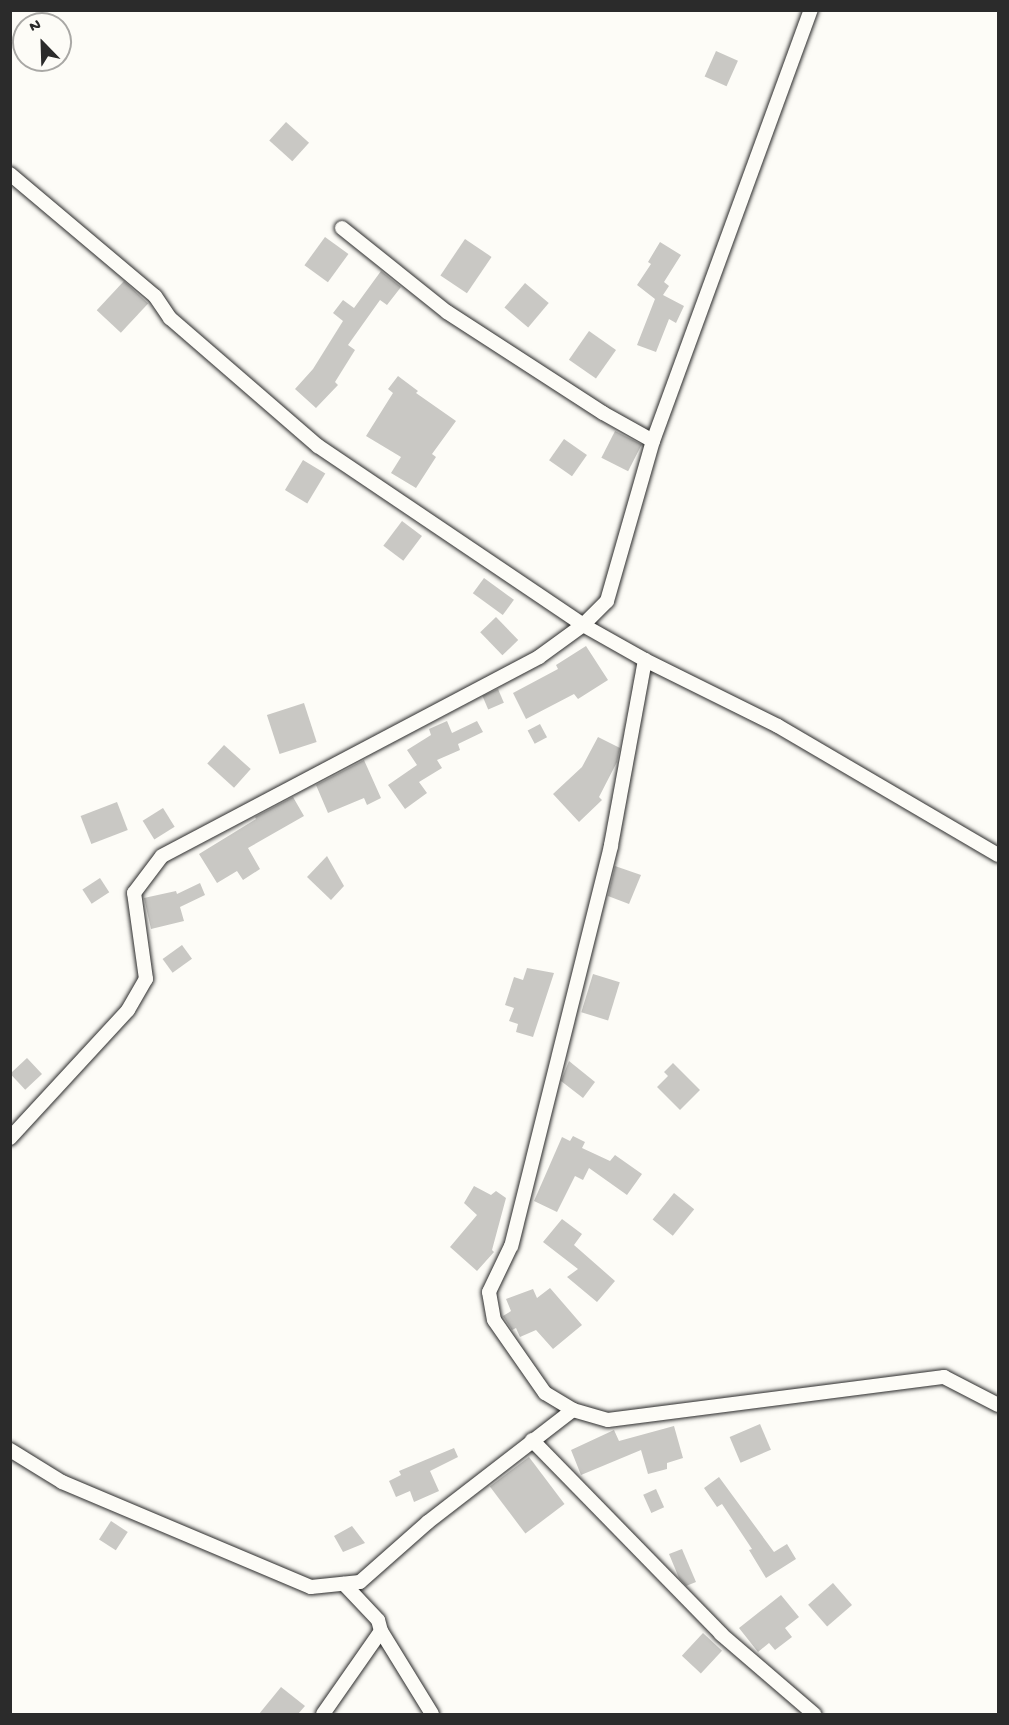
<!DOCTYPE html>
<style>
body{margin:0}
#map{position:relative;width:1009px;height:1725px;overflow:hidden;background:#fdfcf7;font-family:"Gochi Hand",sans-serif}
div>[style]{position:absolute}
.building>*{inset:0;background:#c9c8c4;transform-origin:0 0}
.roads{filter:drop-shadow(0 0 2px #2b2b2b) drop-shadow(0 0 2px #2b2b2b)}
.street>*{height:14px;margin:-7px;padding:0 7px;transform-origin:7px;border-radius:7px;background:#fdfcf7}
span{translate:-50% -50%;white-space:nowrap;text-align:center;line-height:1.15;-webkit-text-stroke:4.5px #fdfcf7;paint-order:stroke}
.frame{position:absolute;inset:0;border:12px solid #2b2b2b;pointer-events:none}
.north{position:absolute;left:12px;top:12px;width:60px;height:60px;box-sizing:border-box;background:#fdfcf7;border:2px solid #a9a8a5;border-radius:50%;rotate:337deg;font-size:16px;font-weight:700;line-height:24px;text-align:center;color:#2b2b2b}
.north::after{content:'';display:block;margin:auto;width:21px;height:27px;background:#2b2b2b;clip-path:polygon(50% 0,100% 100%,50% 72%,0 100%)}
</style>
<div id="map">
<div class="building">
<i style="left:716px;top:51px;width:24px;height:28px;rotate:24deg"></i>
<i style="left:286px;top:122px;width:31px;height:25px;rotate:42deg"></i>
<i style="left:325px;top:237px;width:29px;height:35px;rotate:36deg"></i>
<i style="left:465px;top:239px;width:32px;height:44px;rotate:34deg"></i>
<i style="clip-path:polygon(660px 242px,681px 255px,664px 282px,669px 286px,663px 295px,684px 306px,676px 323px,669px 319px,656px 352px,637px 345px,655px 299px,637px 285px,651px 264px,648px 262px)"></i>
<i style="clip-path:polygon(381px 271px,401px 287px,387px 305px,380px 300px,348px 345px,355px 350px,335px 382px,338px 385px,316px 408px,295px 389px,313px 369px,343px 321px,333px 313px,343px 300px,354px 308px)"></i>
<i style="left:124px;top:281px;width:33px;height:40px;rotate:43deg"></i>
<i style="left:525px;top:283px;width:31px;height:32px;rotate:40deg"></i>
<i style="left:589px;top:331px;width:33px;height:35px;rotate:35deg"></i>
<i style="clip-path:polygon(398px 376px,418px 391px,416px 393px,456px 421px,432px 454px,436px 457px,416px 488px,391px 473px,401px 457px,366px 436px,393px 393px,388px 389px)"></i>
<i style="left:615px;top:431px;width:30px;height:30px;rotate:27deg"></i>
<i style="left:564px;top:439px;width:28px;height:26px;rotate:35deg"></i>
<i style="left:303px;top:460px;width:26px;height:35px;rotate:31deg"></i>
<i style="left:402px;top:521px;width:25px;height:31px;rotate:37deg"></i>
<i style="left:484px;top:578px;width:37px;height:19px;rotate:36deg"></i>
<i style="left:496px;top:617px;width:32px;height:22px;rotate:46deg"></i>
<i style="clip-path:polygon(586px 646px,608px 680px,578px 699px,574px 694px,526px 719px,513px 693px,558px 669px,556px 665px)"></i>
<i style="left:498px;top:689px;width:15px;height:17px;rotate:67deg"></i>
<i style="left:304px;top:703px;width:41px;height:39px;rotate:72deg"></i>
<i style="clip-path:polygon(447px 721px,452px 733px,477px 721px,483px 732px,458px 744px,460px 750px,437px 760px,442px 768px,419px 782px,427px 793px,405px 809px,388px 785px,417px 765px,407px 750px,431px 735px,429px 729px)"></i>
<i style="left:540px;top:724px;width:15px;height:14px;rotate:62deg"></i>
<i style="clip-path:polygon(598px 737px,620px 748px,617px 762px,599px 797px,602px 800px,579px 822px,553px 794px,582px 767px)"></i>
<i style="left:224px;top:745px;width:36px;height:25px;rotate:42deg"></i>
<i style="clip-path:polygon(364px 760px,381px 798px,367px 805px,364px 798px,328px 813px,316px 785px)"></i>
<i style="clip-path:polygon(293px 797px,304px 816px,248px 848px,260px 869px,243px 880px,237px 871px,217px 883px,199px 854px,256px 819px,255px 817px)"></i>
<i style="left:117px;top:802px;width:30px;height:39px;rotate:69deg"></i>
<i style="left:163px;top:808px;width:22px;height:24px;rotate:58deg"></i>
<i style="clip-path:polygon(327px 856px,344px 886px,331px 900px,307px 877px)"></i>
<i style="clip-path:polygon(615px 866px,641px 875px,629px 904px,608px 896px)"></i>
<i style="left:100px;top:878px;width:17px;height:21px;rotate:57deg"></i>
<i style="clip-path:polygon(200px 883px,205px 895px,180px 907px,184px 921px,151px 929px,144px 898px,176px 891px,177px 894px)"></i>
<i style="left:182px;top:945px;width:17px;height:24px;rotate:54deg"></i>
<i style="clip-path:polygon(527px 968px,554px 973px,533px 1037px,516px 1032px,518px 1024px,509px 1021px,514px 1008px,505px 1005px,514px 977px,523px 980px)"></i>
<i style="left:593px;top:974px;width:28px;height:40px;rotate:17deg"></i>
<i style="left:27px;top:1058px;width:22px;height:23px;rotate:47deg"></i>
<i style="clip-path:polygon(569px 1061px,595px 1082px,583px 1098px,561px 1081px)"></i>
<i style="clip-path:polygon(673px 1063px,700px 1090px,680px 1110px,657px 1087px,668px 1076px,664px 1072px)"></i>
<i style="clip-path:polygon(573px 1136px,585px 1142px,582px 1148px,610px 1161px,615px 1155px,642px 1174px,627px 1195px,589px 1168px,583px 1180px,575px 1176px,557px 1212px,534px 1201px,562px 1137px,570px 1141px)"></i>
<i style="clip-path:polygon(474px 1186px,491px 1195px,496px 1191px,506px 1198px,492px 1250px,494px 1252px,477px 1271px,450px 1247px,477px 1215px,464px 1203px)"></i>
<i style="left:674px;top:1193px;width:26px;height:34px;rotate:39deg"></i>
<i style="clip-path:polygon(562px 1219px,582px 1234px,574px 1245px,615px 1281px,597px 1302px,567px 1277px,578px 1269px,543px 1242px)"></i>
<i style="clip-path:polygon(550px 1288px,582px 1325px,553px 1349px,536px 1330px,520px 1337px,516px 1328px,512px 1330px,503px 1316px,511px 1311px,506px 1299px,533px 1289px,537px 1298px)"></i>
<i style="left:760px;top:1424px;width:28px;height:33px;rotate:67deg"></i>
<i style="clip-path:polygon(674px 1426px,683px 1458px,667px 1463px,667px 1469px,648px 1474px,641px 1450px,581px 1475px,571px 1450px,614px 1430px,619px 1441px)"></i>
<i style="clip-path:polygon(454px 1448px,458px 1457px,430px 1471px,439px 1491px,414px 1502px,410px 1491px,396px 1497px,389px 1481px,401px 1475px,399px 1471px)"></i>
<i style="left:529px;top:1457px;width:59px;height:49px;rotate:53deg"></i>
<i style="clip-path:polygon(719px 1477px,774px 1552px,787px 1544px,796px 1559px,766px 1578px,749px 1550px,752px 1549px,722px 1504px,717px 1507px,704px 1488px)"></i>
<i style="left:656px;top:1489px;width:20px;height:14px;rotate:66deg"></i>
<i style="left:111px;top:1521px;width:20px;height:22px;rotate:33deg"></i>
<i style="clip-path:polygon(352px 1526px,365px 1543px,343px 1552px,334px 1536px)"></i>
<i style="clip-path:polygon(682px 1549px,696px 1582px,686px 1586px,679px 1578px,669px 1554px)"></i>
<i style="left:833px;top:1583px;width:29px;height:33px;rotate:49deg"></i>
<i style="clip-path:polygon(781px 1595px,799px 1617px,785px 1628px,792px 1637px,775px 1650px,769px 1643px,758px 1652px,739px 1628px)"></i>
<i style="left:703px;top:1633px;width:26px;height:31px;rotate:43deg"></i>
<i style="clip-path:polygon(281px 1687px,305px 1706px,298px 1714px,259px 1714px)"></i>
</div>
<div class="roads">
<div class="street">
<i style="left:10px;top:174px;width:189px;rotate:40.1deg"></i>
<i style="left:155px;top:296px;width:27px;rotate:56deg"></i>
<i style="left:170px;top:318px;width:196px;rotate:40.9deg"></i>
<i style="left:318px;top:446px;width:320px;rotate:34deg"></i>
<i style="left:583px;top:625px;width:71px;rotate:29.4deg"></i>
<i style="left:645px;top:660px;width:148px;rotate:26.4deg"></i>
<i style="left:778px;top:726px;width:255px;rotate:30.4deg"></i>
<i style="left:342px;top:228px;width:134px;rotate:38.7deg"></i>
<i style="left:447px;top:312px;width:186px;rotate:32.9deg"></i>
<i style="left:603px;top:413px;width:57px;rotate:29.2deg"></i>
<i style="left:645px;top:660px;width:189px;rotate:100.4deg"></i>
<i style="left:611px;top:846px;width:412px;rotate:104deg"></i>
<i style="left:511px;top:1246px;width:51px;rotate:115.6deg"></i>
<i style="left:489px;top:1292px;width:28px;rotate:80deg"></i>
<i style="left:494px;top:1320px;width:89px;rotate:55.1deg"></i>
<i style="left:545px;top:1393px;width:33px;rotate:31deg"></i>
<i style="left:573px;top:1410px;width:36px;rotate:16deg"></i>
<i style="left:608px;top:1420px;width:339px;rotate:-7.3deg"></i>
<i style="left:944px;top:1377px;width:61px;rotate:27.4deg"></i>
<i style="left:10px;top:1138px;width:174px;rotate:-47.3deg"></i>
<i style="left:128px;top:1010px;width:36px;rotate:-60deg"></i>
<i style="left:146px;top:979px;width:87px;rotate:-97.9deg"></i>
<i style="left:134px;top:893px;width:46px;rotate:-52.9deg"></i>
<i style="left:162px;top:856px;width:426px;rotate:-27.8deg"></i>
<i style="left:539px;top:657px;width:54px;rotate:-36deg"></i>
<i style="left:583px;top:625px;width:34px;rotate:-45deg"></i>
<i style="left:607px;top:601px;width:166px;rotate:-74deg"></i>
<i style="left:653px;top:441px;width:459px;rotate:-69.9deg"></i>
<i style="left:532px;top:1440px;width:271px;rotate:45.7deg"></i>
<i style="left:721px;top:1634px;width:123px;rotate:40.7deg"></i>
<i style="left:10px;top:1450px;width:61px;rotate:31.6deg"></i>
<i style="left:62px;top:1482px;width:270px;rotate:22.9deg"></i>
<i style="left:311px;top:1587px;width:49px;rotate:-5.8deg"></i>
<i style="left:360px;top:1582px;width:91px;rotate:-41.4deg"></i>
<i style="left:428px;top:1522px;width:183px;rotate:-37.7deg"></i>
<i style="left:381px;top:1631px;width:97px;rotate:58.4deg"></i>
<i style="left:323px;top:1714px;width:101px;rotate:-55.1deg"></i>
<i style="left:381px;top:1631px;width:11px;rotate:-105deg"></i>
<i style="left:378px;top:1620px;width:50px;rotate:-133.4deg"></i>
</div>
</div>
<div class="frame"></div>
<div class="north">N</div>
</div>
